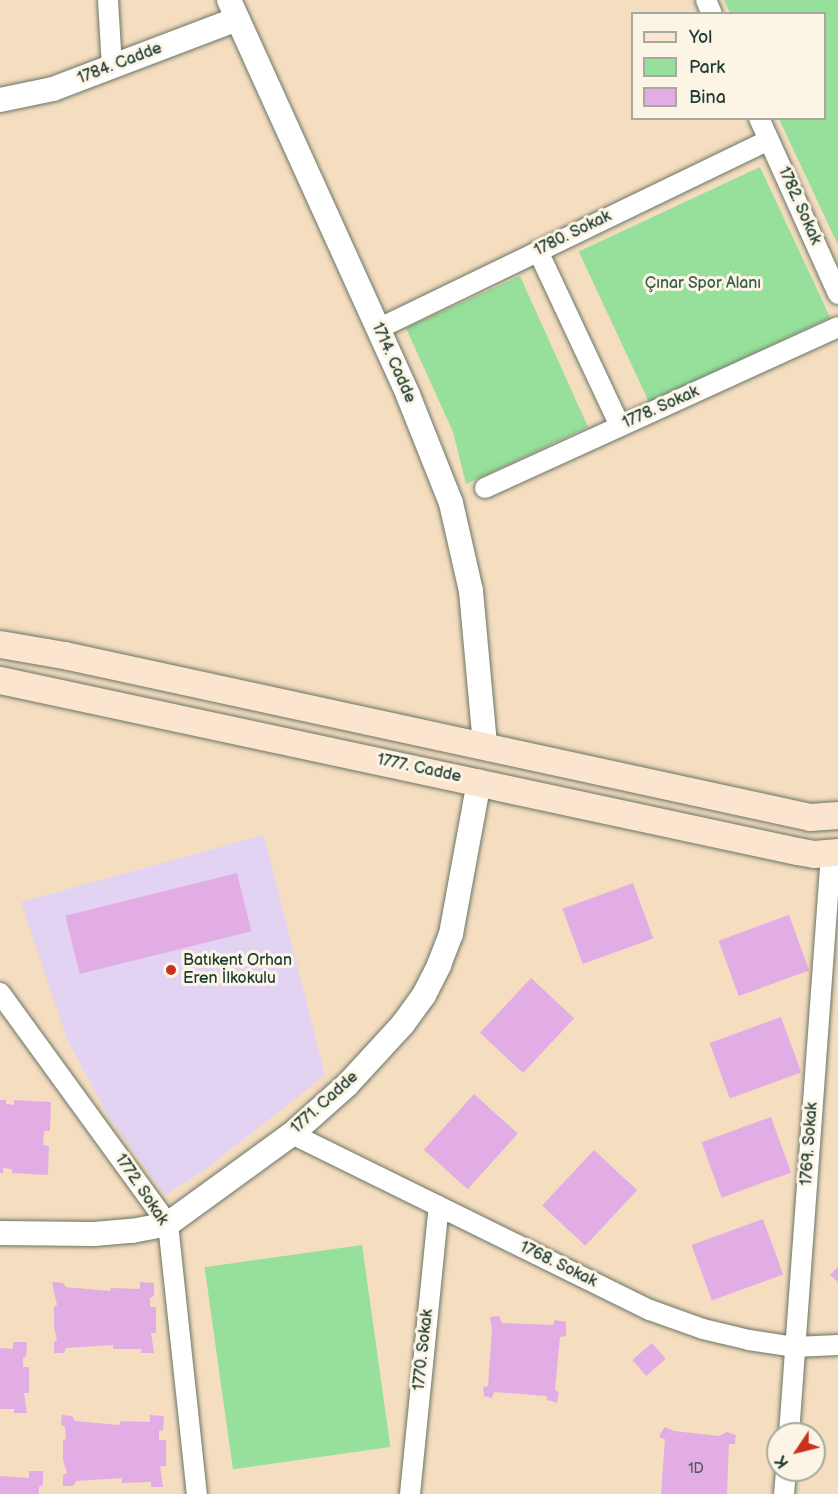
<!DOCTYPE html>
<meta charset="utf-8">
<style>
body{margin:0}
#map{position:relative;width:838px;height:1494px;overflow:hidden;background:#f5ddc0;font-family:"Balsamiq Sans",sans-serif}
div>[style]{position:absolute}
.built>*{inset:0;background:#e3d3f2}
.green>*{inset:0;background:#96e09b;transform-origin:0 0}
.building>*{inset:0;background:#e2ade5;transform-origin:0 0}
.roads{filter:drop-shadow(0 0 2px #6a7565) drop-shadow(0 0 2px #6a7565)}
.minor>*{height:20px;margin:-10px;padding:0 10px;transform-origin:10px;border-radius:10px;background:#fff}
.tertiary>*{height:24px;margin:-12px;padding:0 12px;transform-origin:12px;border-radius:12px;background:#fff}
.secondary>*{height:27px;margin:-13.5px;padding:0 13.5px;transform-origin:13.5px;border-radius:13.5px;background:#fbe5cf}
.dots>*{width:16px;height:16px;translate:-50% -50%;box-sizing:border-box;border:3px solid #fcf5e5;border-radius:50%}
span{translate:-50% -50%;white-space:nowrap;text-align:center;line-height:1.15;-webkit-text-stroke:6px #fcf5e5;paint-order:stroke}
.number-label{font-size:14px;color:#505960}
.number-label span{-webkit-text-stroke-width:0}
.street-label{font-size:16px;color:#1f3d34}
.park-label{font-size:16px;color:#375e49}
.poi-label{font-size:16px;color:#1f3d34}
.left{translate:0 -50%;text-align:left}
.legend{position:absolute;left:631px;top:12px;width:195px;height:108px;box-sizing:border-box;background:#fcf5e5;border:2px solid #a4ab9e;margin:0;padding:8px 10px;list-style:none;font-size:18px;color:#1f3d34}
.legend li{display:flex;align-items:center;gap:12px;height:30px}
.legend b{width:30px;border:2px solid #a4ab9e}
.north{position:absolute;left:766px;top:1422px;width:60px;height:60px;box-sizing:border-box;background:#fcf5e5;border:2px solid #a4ab9e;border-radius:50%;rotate:235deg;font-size:16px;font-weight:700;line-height:24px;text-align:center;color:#1f3d34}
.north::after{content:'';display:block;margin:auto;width:21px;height:27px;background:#c8321e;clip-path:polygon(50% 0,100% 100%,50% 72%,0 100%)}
</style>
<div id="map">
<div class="built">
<i style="clip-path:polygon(264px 835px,325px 1075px,206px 1169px,165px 1195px,108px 1116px,67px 1039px,21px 902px)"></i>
</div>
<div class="green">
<i style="clip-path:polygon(724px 0,838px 0,838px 245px,779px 119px,824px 118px,824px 14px,730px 13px)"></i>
<i style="left:760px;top:167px;width:166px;height:200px;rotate:65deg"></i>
<i style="clip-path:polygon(520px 276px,588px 427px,466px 484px,453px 432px,406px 328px)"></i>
<i style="left:362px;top:1245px;width:204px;height:159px;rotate:82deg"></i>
</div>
<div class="building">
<i style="left:237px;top:873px;width:60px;height:177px;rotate:76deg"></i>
<i style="left:633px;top:883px;width:59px;height:75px;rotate:70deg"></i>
<i style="left:789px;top:915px;width:59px;height:75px;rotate:70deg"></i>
<i style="left:531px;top:978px;width:59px;height:75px;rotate:43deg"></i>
<i style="left:781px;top:1017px;width:59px;height:76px;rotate:70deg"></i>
<i style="left:474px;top:1094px;width:59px;height:75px;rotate:42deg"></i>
<i style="clip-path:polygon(0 1100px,6px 1100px,6px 1104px,14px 1105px,14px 1100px,51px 1102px,50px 1131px,44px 1131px,43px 1145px,49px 1146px,48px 1175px,12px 1173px,12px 1169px,3px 1168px,3px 1173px,0 1173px)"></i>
<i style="left:771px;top:1117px;width:59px;height:74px;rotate:70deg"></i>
<i style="left:594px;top:1150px;width:59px;height:76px;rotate:43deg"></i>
<i style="left:763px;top:1219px;width:59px;height:76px;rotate:70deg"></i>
<i style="clip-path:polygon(838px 1267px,838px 1282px,830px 1275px)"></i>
<i style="clip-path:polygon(52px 1282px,63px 1283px,66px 1287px,110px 1291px,111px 1288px,140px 1289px,140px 1282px,154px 1283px,154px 1296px,150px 1298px,150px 1307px,156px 1307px,156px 1333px,151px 1333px,154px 1353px,141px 1353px,142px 1349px,113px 1349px,113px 1345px,66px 1348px,64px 1353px,54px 1353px,54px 1342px,57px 1340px,54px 1327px,54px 1307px,57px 1305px)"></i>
<i style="clip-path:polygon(499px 1316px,502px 1323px,553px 1325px,555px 1320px,566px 1322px,566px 1336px,560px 1337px,555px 1390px,559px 1392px,557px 1403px,547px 1400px,546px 1396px,494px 1392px,492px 1398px,484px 1396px,483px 1387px,488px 1386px,492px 1330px,490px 1317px)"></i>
<i style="clip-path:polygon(13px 1342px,27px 1342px,26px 1356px,23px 1358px,23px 1367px,29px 1367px,29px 1393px,24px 1393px,27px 1413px,14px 1413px,14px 1409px,0 1409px,0 1348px,13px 1349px)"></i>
<i style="left:652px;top:1343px;width:21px;height:26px;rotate:49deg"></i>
<i style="clip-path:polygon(62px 1415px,72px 1416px,75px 1421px,119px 1425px,121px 1421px,150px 1422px,150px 1415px,164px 1416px,163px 1430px,159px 1431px,159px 1440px,166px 1440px,166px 1466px,160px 1466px,163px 1487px,151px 1487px,151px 1482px,122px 1483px,122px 1478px,76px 1481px,73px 1486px,63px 1486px,63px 1475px,67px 1473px,63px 1460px,63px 1440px,66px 1439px,65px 1427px,61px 1425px)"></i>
<i style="clip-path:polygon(665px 1427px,674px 1431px,719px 1436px,727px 1432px,736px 1435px,735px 1444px,729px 1444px,727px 1494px,661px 1494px,665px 1439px,660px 1438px,660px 1434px)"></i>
<i style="clip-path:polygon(29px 1471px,43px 1471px,43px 1485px,39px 1487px,39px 1494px,0 1494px,0 1476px,29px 1478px)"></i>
</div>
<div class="roads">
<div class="minor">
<i style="left:108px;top:0;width:67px;rotate:86.6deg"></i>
<i style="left:706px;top:0;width:15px;rotate:67deg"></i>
<i style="left:759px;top:118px;width:193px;rotate:65.8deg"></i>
<i style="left:538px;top:251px;width:193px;rotate:64.9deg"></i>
<i style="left:378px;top:329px;width:434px;rotate:-25.8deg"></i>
<i style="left:485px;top:488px;width:388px;rotate:-24.5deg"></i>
<i style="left:0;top:993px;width:286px;rotate:54deg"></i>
<i style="left:168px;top:1224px;width:272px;rotate:83.9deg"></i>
<i style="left:292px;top:1134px;width:399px;rotate:26.2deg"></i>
<i style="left:650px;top:1310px;width:56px;rotate:19.7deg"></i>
<i style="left:703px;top:1329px;width:47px;rotate:13.4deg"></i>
<i style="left:749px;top:1340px;width:47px;rotate:8.7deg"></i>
<i style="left:795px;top:1347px;width:43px;rotate:-2.7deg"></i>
<i style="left:789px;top:1434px;width:582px;rotate:-85.86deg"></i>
<i style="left:410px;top:1494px;width:289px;rotate:-84.3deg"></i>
<i style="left:784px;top:1494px;width:24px;rotate:-85deg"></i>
</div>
<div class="tertiary">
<i style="left:229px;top:0;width:434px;rotate:65.6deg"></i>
<i style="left:408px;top:395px;width:116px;rotate:68.3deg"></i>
<i style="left:451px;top:503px;width:90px;rotate:77.2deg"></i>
<i style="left:471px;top:591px;width:156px;rotate:84.8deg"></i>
<i style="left:0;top:100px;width:54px;rotate:-11.7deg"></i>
<i style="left:53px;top:89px;width:197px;rotate:-20.8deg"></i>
<i style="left:0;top:1233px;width:94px;rotate:0.6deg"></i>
<i style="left:94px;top:1234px;width:38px;rotate:-5deg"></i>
<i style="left:132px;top:1231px;width:37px;rotate:-11deg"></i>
<i style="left:168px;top:1224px;width:153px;rotate:-36deg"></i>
<i style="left:292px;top:1134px;width:74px;rotate:-41.7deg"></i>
<i style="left:347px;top:1085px;width:83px;rotate:-47.4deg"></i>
<i style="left:403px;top:1024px;width:36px;rotate:-54deg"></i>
<i style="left:424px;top:995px;width:34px;rotate:-63deg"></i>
<i style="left:439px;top:965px;width:33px;rotate:-69deg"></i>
<i style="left:451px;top:934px;width:155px;rotate:-79.6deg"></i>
</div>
<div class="secondary">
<i style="left:0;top:644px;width:65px;rotate:9.8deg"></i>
<i style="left:64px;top:655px;width:763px;rotate:12.25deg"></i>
<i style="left:810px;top:817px;width:28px;rotate:-4deg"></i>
<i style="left:0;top:680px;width:815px;rotate:12.11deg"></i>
<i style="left:797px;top:851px;width:17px;rotate:10deg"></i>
<i style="left:814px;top:854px;width:24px;rotate:-5deg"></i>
</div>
</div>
<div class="dots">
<i style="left:171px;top:970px;background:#c8321e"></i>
</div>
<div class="number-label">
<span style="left:696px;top:1469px">1D</span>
</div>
<div class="street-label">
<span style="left:120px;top:64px;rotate:-21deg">1784. Cadde</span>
<span style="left:799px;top:206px;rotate:66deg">1782. Sokak</span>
<span style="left:573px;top:234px;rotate:-26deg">1780. Sokak</span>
<span style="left:393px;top:363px;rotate:66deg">1714. Cadde</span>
<span style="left:661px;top:408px;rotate:-24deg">1778. Sokak</span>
<span style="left:419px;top:769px;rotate:12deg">1777. Cadde</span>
<span style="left:325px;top:1103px;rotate:-42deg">1771. Cadde</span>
<span style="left:810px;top:1144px;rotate:-86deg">1769. Sokak</span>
<span style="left:141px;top:1190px;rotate:56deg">1772. Sokak</span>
<span style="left:558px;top:1265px;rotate:26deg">1768. Sokak</span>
<span style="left:424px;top:1350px;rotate:-84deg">1770. Sokak</span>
</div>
<div class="park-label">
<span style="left:703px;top:284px">Çınar Spor Alanı</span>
</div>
<div class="poi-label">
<span class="left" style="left:183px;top:970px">Batıkent Orhan<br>Eren İlkokulu</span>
</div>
<ul class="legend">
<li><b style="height:8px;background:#fbe5cf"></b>Yol</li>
<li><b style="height:16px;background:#96e09b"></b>Park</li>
<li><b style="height:16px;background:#e2ade5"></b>Bina</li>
</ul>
<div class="north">K</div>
</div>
